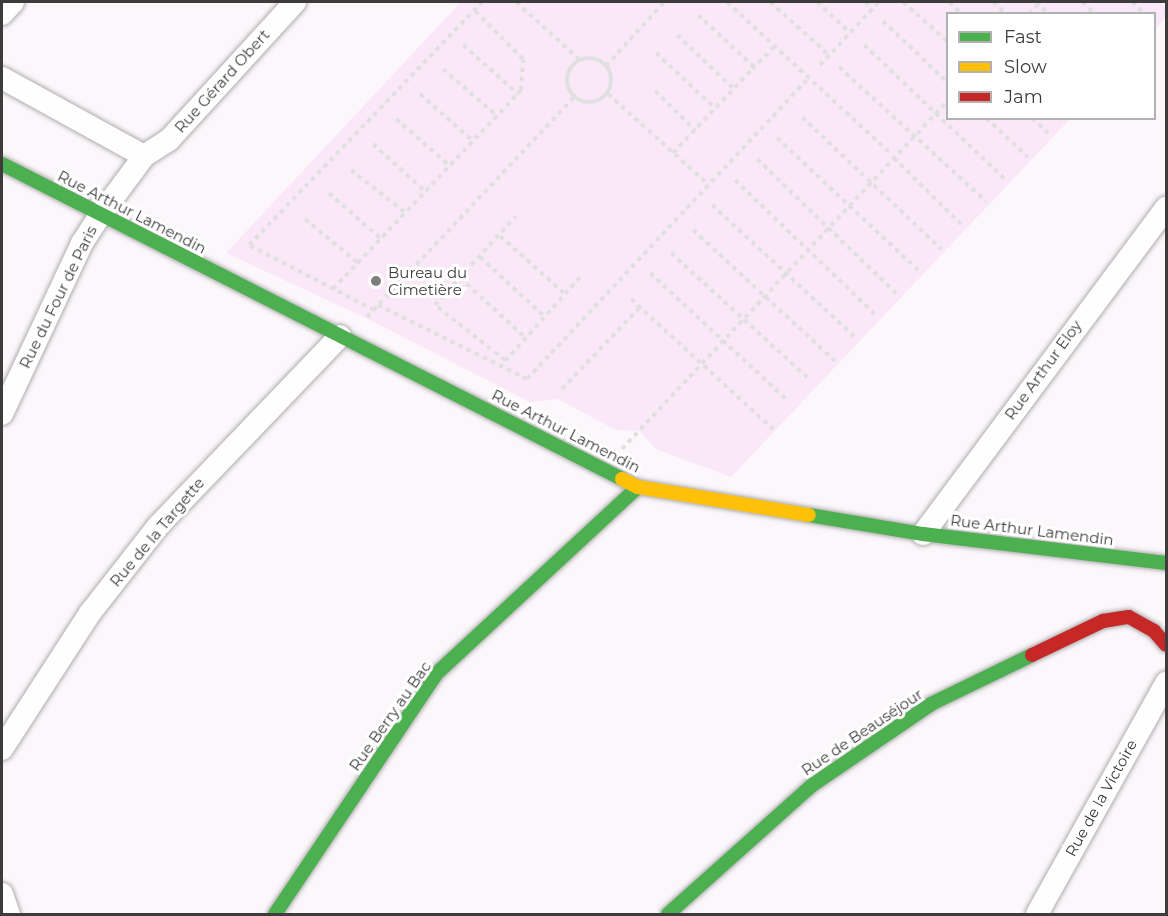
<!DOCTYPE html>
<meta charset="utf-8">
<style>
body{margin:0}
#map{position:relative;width:1168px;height:916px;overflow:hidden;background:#fbf7fa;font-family:Montserrat,sans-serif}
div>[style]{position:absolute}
.green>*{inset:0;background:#fae8f8}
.path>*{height:4px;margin-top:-2px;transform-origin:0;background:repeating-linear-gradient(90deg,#e1e0e0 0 4.5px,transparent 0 9px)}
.path>.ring{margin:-2px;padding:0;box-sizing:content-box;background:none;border:4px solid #e1e0e0;border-radius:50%}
.roads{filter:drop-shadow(0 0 2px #afadaf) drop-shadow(0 0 2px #afadaf)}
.street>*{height:22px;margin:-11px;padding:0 11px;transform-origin:11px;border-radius:11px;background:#fefefe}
.fast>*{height:14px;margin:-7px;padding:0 7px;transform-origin:7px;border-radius:7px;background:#4caf50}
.slow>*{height:14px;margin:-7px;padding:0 7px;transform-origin:7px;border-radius:7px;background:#ffc107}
.jam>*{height:14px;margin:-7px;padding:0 7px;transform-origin:7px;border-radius:7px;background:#c62828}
.dots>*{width:16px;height:16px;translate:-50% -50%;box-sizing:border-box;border:3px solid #fff;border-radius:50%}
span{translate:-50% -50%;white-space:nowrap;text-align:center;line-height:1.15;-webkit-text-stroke:6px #fff;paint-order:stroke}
.street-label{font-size:15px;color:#3e3b3d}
.poi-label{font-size:15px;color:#3e3b3d}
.left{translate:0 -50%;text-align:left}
.frame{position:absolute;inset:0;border:3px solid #3e3b3d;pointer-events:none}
.legend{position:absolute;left:946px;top:12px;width:210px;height:108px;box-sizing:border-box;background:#fff;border:2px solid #b2b1b1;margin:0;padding:8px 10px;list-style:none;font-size:18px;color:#3e3b3d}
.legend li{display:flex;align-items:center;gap:12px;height:30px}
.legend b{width:30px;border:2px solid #b2b1b1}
</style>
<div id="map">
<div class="green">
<i style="clip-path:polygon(461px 2px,1160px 2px,1166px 8px,1166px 17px,1155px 30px,1154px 14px,948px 14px,948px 118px,1070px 119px,731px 477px,656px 449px,639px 431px,616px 430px,558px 399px,530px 402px,366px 318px,226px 253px)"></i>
</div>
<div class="path">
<i style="left:516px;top:2px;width:86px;rotate:42.2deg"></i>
<i style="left:727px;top:2px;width:221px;rotate:42.8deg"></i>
<i style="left:770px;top:2px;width:79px;rotate:41.9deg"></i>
<i style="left:817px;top:2px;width:45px;rotate:43.2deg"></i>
<i style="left:865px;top:2px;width:9px;rotate:41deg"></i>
<i style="left:903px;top:2px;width:60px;rotate:41.6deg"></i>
<i style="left:949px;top:2px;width:18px;rotate:43deg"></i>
<i style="left:993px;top:2px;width:18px;rotate:43deg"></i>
<i style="left:1036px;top:2px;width:18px;rotate:43deg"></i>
<i style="left:1082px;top:2px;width:18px;rotate:43deg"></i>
<i style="left:1132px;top:2px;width:18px;rotate:43deg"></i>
<i style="left:1029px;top:14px;width:16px;rotate:-47deg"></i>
<i style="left:883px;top:21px;width:90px;rotate:43.6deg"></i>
<i style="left:677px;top:35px;width:77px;rotate:43.4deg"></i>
<i style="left:463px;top:45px;width:74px;rotate:41.7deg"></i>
<i style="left:864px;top:45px;width:196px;rotate:43.6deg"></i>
<i style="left:656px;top:53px;width:81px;rotate:43deg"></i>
<i class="ring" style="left:567px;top:58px;width:40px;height:40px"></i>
<i style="left:820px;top:65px;width:86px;rotate:-46.9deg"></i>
<i style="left:606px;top:66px;width:86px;rotate:-47.8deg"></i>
<i style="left:839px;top:67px;width:199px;rotate:42.4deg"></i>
<i style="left:443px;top:69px;width:72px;rotate:41deg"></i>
<i style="left:752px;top:69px;width:33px;rotate:-45deg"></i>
<i style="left:655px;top:91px;width:56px;rotate:44.3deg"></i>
<i style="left:420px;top:94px;width:71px;rotate:41.6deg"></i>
<i style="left:608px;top:94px;width:135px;rotate:42deg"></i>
<i style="left:802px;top:117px;width:192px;rotate:43.5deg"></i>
<i style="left:986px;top:118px;width:57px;rotate:42.9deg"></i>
<i style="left:1032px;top:118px;width:25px;rotate:43deg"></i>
<i style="left:396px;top:119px;width:72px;rotate:41deg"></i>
<i style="left:777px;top:138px;width:193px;rotate:43.1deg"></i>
<i style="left:373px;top:144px;width:72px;rotate:42.2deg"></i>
<i style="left:673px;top:153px;width:118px;rotate:-46.7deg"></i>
<i style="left:754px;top:67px;width:76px;rotate:-137.1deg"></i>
<i style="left:894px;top:158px;width:97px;rotate:44.6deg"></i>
<i style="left:757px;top:159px;width:196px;rotate:44deg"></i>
<i style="left:351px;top:170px;width:70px;rotate:38deg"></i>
<i style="left:735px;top:180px;width:197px;rotate:43.8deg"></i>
<i style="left:329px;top:193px;width:69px;rotate:41.5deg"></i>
<i style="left:712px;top:205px;width:196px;rotate:42.7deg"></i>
<i style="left:305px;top:219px;width:69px;rotate:39.7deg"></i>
<i style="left:693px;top:230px;width:193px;rotate:42.7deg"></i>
<i style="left:500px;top:236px;width:87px;rotate:41.7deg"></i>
<i style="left:671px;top:253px;width:185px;rotate:42.4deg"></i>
<i style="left:480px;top:257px;width:88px;rotate:42.7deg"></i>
<i style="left:650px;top:273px;width:187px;rotate:42.8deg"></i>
<i style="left:460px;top:278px;width:89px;rotate:42.3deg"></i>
<i style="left:333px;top:289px;width:274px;rotate:-46.6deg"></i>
<i style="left:521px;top:90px;width:31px;rotate:-86deg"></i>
<i style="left:523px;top:59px;width:69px;rotate:-135deg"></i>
<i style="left:631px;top:299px;width:193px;rotate:42.5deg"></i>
<i style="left:378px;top:305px;width:166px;rotate:26.4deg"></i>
<i style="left:527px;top:379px;width:412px;rotate:-46.9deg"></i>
<i style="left:374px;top:310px;width:141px;rotate:-152.5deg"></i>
<i style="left:249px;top:245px;width:337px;rotate:-46.2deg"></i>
<i style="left:367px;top:317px;width:302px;rotate:-46.7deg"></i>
<i style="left:505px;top:360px;width:89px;rotate:-141.8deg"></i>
<i style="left:435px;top:305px;width:120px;rotate:-47.7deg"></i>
<i style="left:505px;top:361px;width:113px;rotate:-48.2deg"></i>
<i style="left:562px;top:389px;width:113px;rotate:-46.4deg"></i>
<i style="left:622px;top:449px;width:477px;rotate:-46.9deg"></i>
</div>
<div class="roads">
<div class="street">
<i style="left:2px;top:14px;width:16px;rotate:-47deg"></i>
<i style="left:2px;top:78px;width:162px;rotate:28.8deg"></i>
<i style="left:2px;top:414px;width:189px;rotate:-64.9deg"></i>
<i style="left:82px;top:243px;width:35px;rotate:-57deg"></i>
<i style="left:101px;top:214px;width:72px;rotate:-53.4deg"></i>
<i style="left:144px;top:156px;width:30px;rotate:-33deg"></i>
<i style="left:169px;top:140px;width:187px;rotate:-47.6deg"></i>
<i style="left:923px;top:534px;width:407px;rotate:-53.3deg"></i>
<i style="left:2px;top:749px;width:162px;rotate:-57.1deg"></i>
<i style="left:90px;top:613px;width:110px;rotate:-52deg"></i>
<i style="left:158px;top:526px;width:263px;rotate:-46.2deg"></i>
<i style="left:2px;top:894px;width:21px;rotate:71deg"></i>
<i style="left:1037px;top:914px;width:265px;rotate:-60.8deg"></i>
</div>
<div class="fast">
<i style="left:2px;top:164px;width:695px;rotate:26.93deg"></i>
<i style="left:809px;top:515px;width:116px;rotate:9.5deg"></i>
<i style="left:923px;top:534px;width:245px;rotate:6.8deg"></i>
<i style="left:275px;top:914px;width:289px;rotate:-56.1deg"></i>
<i style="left:436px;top:674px;width:275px;rotate:-42.8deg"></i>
<i style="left:668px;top:914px;width:192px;rotate:-41.8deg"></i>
<i style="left:811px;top:786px;width:145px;rotate:-34.3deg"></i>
<i style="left:931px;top:704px;width:112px;rotate:-25.9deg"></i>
</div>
<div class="slow">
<i style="left:622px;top:479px;width:18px;rotate:27deg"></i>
<i style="left:638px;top:487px;width:173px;rotate:9.3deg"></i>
</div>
<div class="jam">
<i style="left:1032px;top:655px;width:79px;rotate:-25.6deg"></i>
<i style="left:1103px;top:621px;width:26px;rotate:-9deg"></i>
<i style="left:1129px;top:617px;width:29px;rotate:29deg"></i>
<i style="left:1154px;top:631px;width:18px;rotate:49deg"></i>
</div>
</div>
<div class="dots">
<i style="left:376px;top:281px;background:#807d7f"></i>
</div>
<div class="street-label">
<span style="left:222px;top:81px;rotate:-48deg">Rue Gérard Obert</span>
<span style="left:132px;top:212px;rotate:27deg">Rue Arthur Lamendin</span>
<span style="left:58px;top:297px;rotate:-64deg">Rue du Four de Paris</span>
<span style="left:1043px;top:370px;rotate:-54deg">Rue Arthur Eloy</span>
<span style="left:566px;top:431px;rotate:27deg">Rue Arthur Lamendin</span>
<span style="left:1032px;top:530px;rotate:7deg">Rue Arthur Lamendin</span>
<span style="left:157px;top:532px;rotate:-50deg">Rue de la Targette</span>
<span style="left:390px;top:716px;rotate:-55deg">Rue Berry au Bac</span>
<span style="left:862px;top:732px;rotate:-34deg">Rue de Beauséjour</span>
<span style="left:1101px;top:798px;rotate:-61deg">Rue de la Victoire</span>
</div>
<div class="poi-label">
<span class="left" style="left:388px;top:281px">Bureau du<br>Cimetière</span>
</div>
<div class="frame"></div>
<ul class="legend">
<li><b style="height:8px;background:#4caf50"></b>Fast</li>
<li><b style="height:8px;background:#ffc107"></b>Slow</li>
<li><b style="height:8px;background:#c62828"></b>Jam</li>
</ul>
</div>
